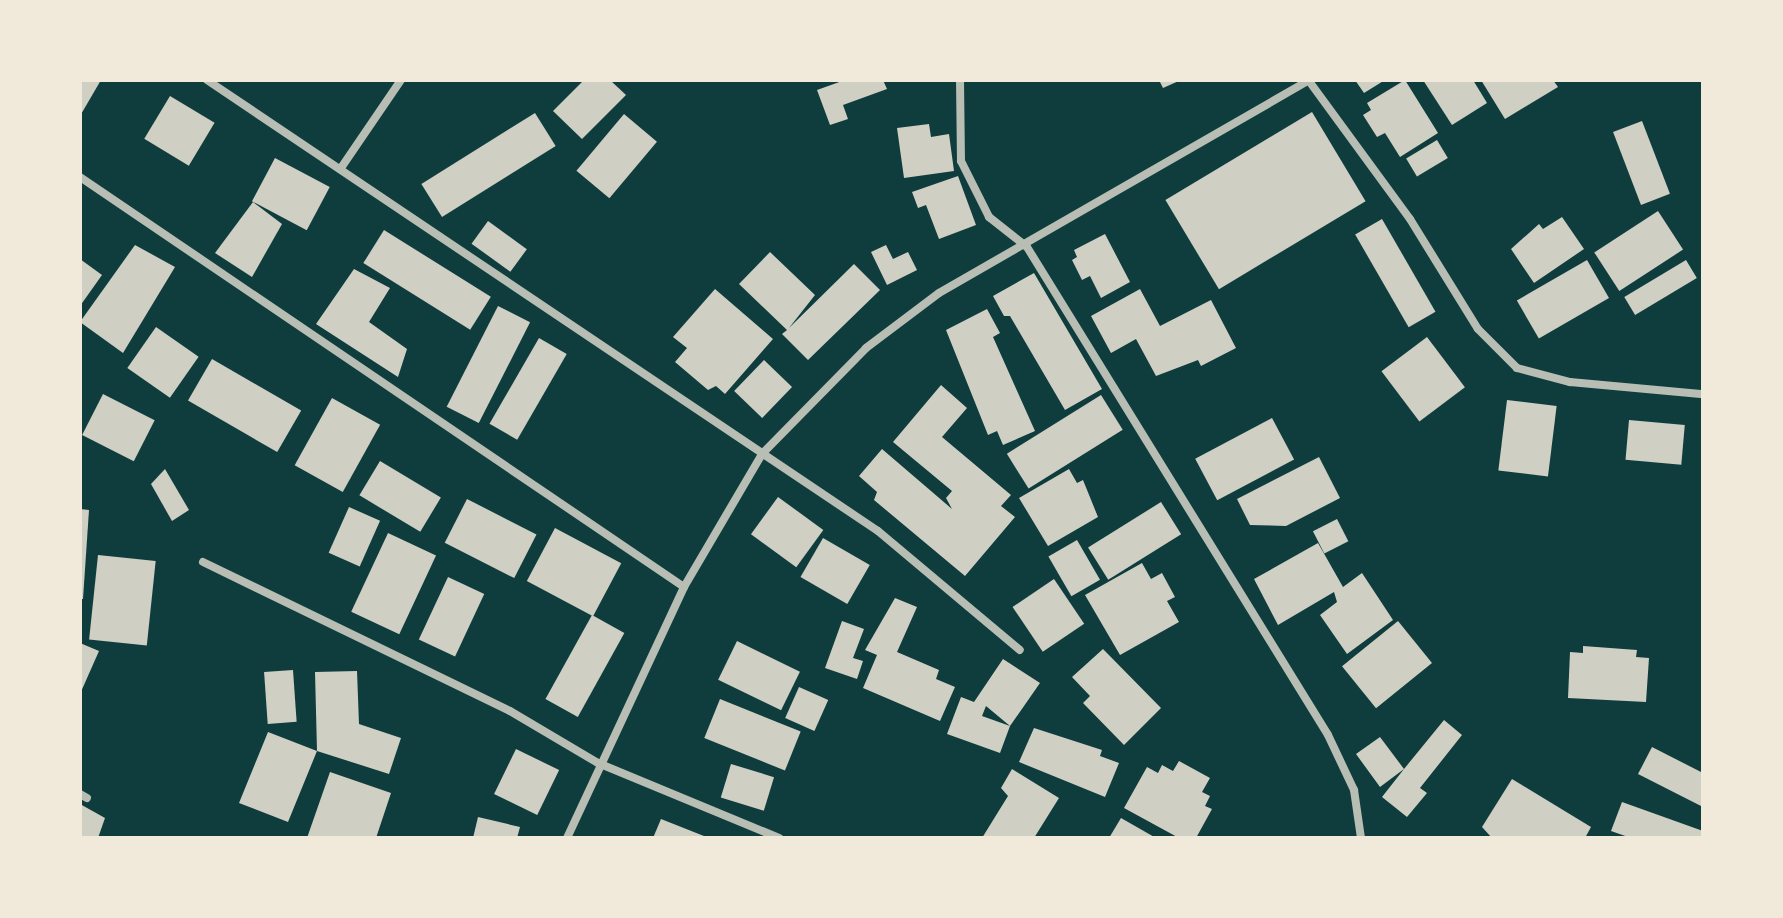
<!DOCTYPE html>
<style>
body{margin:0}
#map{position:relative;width:1783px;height:918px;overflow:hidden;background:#0f3d3e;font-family:"Roboto Condensed",sans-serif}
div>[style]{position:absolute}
.building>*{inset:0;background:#cfcfc3;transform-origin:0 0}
.minor>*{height:8px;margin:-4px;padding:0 4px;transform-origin:4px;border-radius:4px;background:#b8beb3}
span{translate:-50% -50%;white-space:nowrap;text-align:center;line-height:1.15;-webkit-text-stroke:8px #f1e9da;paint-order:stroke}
.frame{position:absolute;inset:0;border:82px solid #f1e9da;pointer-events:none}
</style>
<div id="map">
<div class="building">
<i style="clip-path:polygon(80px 80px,101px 80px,80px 116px)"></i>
<i style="clip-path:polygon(584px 80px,610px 80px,626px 95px,582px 139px,553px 111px)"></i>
<i style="clip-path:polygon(845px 80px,883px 80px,887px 89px,843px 105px,848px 119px,830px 125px,817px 90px)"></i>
<i style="clip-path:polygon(1159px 80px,1181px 80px,1163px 88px)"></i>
<i style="clip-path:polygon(1355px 80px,1385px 80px,1364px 93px)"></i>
<i style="clip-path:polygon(1405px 80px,1438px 133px,1400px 157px,1385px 133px,1377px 137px,1363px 115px,1371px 110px,1367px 103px)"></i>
<i style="clip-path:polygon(1423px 80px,1473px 80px,1487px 103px,1452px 125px)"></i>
<i style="clip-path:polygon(1481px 80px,1553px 80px,1558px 87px,1505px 119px)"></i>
<i style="left:170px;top:96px;width:52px;height:50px;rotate:31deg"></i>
<i style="left:1312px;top:112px;width:104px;height:171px;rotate:59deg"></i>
<i style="left:535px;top:113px;width:39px;height:134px;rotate:58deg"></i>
<i style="left:624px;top:114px;width:43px;height:74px;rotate:40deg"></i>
<i style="left:1642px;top:121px;width:78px;height:31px;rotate:69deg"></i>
<i style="clip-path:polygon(929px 124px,931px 137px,949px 134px,954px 171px,904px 178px,897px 128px)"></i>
<i style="left:1437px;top:140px;width:21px;height:36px;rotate:59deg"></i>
<i style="left:275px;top:158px;width:62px;height:49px;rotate:28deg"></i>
<i style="clip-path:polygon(958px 176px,976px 225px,939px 239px,926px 205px,918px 208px,912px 192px)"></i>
<i style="clip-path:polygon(253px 202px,282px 224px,252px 277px,215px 253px)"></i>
<i style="left:1658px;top:211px;width:46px;height:76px;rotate:57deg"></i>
<i style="clip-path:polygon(1562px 217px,1584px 249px,1534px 283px,1511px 249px,1539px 224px,1543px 229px)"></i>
<i style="left:1382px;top:219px;width:107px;height:31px;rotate:60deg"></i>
<i style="left:488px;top:221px;width:48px;height:28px;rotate:36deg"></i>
<i style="left:384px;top:230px;width:126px;height:39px;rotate:32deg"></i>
<i style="clip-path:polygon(1105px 234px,1130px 282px,1101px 298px,1090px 276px,1082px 280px,1072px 260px,1077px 257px,1074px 250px)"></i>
<i style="clip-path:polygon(135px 245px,175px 267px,123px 353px,80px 322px)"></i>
<i style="clip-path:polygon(886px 245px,893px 259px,908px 252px,917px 270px,887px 285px,871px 252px)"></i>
<i style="clip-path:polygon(770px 252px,815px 295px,789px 328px,854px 264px,880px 290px,808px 360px,782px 334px,787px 330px,739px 284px)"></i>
<i style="clip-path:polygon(80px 259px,102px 275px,80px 306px)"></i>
<i style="left:1587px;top:260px;width:44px;height:81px;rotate:60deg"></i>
<i style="left:1686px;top:260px;width:21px;height:72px;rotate:59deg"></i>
<i style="clip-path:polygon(354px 269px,390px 288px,369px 322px,407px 349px,398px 377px,316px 324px)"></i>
<i style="clip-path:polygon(1034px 273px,1102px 389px,1065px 410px,1010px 316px,1004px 316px,993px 296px)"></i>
<i style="clip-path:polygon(715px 289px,773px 339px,725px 394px,716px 386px,708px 390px,675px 362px,687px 348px,673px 337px)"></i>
<i style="clip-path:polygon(1140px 289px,1160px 326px,1211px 300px,1236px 348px,1201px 366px,1198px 360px,1156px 376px,1136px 339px,1111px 353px,1091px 316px)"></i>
<i style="left:498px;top:306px;width:36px;height:113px;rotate:27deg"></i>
<i style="clip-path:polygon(987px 309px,1000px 333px,993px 337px,1035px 431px,1003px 445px,997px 431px,988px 435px,946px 330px)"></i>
<i style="left:156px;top:327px;width:52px;height:50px;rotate:35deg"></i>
<i style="left:1427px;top:337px;width:63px;height:57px;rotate:53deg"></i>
<i style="left:539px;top:338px;width:32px;height:99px;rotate:30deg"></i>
<i style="left:212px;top:359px;width:103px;height:48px;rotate:30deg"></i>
<i style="left:764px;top:360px;width:39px;height:43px;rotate:44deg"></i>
<i style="clip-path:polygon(941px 385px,967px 408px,942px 437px,1011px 495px,1001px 506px,1015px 517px,965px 576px,874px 500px,877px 492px,859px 476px,882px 449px,952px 509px,946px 498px,952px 491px,893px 442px)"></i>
<i style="left:103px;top:394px;width:58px;height:46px;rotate:27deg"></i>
<i style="left:1101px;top:395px;width:41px;height:111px;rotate:58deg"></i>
<i style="left:332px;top:398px;width:55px;height:77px;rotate:29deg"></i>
<i style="left:1507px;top:400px;width:50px;height:71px;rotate:7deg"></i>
<i style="left:1272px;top:418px;width:47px;height:87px;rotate:62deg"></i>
<i style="left:1629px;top:420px;width:56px;height:40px;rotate:5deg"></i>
<i style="clip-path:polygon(1319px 457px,1340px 498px,1286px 526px,1250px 525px,1237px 499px)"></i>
<i style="left:380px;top:461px;width:71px;height:40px;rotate:31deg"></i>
<i style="clip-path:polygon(165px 469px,189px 510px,172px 521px,151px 484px)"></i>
<i style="clip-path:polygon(1069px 469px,1077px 483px,1083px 480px,1098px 517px,1048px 546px,1019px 498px)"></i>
<i style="left:778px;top:497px;width:56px;height:46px;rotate:36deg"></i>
<i style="left:467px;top:499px;width:78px;height:49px;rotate:27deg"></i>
<i style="left:1161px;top:502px;width:38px;height:86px;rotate:58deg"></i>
<i style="left:349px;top:507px;width:34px;height:50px;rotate:24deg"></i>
<i style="clip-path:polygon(80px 509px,89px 510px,83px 599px,80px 599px)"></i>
<i style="left:1337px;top:519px;width:25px;height:27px;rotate:63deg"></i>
<i style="left:555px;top:528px;width:75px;height:60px;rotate:28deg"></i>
<i style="left:388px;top:533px;width:53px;height:87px;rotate:25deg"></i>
<i style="left:823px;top:538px;width:54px;height:45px;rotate:30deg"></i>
<i style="left:1077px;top:540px;width:46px;height:33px;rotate:60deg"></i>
<i style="clip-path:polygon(1318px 543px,1343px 587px,1362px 573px,1393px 620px,1347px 654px,1320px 615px,1337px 602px,1334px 592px,1278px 625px,1254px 579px)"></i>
<i style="left:98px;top:555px;width:58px;height:85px;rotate:6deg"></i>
<i style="clip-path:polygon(1142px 563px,1151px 579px,1162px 573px,1175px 597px,1167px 601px,1179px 622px,1120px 655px,1085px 595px)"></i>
<i style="left:448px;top:577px;width:40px;height:69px;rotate:25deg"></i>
<i style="left:1054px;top:579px;width:54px;height:50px;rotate:56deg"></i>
<i style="clip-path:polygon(895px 598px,917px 607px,897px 652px,939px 670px,936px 679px,955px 687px,940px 721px,863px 688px,877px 655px,865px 650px)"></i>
<i style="left:592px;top:615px;width:37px;height:96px;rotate:29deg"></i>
<i style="clip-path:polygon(842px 621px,864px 629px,853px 658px,863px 661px,857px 679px,825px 668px)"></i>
<i style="left:1398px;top:621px;width:54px;height:72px;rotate:51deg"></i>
<i style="left:737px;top:641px;width:70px;height:43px;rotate:26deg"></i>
<i style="clip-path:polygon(80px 643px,99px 651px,80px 694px)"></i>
<i style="clip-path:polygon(1583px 646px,1637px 650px,1636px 657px,1649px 658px,1646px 702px,1568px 698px,1570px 652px,1583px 653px)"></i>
<i style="clip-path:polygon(1103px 649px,1161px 708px,1124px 745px,1083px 703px,1090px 696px,1072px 677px)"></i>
<i style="clip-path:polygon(evenodd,1003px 659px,1040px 683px,1010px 726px,1000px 753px,947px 734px,961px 697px,974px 702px,1003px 659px,986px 706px,1010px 726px,982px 716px,986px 706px)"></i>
<i style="left:293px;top:670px;width:52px;height:29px;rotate:86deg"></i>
<i style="clip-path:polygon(357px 671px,359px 724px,401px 738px,389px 774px,317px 751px,288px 822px,239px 803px,268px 732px,317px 751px,315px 672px)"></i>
<i style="left:799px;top:687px;width:32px;height:34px;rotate:24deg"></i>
<i style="left:720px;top:699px;width:87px;height:42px;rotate:22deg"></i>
<i style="clip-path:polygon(1444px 720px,1462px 735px,1420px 788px,1427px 793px,1407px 817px,1382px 797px,1404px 769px,1380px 787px,1356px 754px,1380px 737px,1404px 769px)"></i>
<i style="clip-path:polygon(1034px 728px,1102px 750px,1100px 756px,1119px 763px,1105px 797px,1019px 762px)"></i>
<i style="clip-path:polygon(1652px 747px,1703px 773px,1703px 807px,1638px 774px)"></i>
<i style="left:516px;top:749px;width:48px;height:50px;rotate:26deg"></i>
<i style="clip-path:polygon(1179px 761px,1210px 778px,1202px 792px,1210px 796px,1205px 806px,1212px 809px,1196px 838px,1179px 838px,1124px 808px,1147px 767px,1158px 773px,1162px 765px,1173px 771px)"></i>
<i style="left:731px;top:764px;width:45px;height:35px;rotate:17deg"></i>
<i style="clip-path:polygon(1012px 769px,1059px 798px,1034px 838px,982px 838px,1008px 796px,1001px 788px)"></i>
<i style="clip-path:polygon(330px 772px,391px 793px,376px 838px,307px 838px)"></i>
<i style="clip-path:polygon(1512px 779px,1591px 827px,1585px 838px,1492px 838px,1482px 827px)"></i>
<i style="clip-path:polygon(1622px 802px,1703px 831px,1703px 838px,1631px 838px,1611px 831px)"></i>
<i style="clip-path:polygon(80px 804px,105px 818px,98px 838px,80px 838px)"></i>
<i style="clip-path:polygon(478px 817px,520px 827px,517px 838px,473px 838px)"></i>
<i style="clip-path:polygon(1121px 818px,1156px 838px,1109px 838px)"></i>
<i style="clip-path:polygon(661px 819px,709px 838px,653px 838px)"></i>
</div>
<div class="minor">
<i style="left:207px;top:80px;width:808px;rotate:33.91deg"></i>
<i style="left:878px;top:531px;width:185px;rotate:40deg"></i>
<i style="left:960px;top:80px;width:81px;rotate:89.3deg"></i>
<i style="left:961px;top:161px;width:63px;rotate:63.4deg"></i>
<i style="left:989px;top:217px;width:48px;rotate:38.3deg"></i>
<i style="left:1027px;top:247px;width:573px;rotate:58.33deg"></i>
<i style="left:1328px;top:735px;width:61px;rotate:64.7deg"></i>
<i style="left:1354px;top:790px;width:49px;rotate:81.7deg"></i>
<i style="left:1309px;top:81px;width:171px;rotate:53.8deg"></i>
<i style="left:1410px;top:219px;width:129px;rotate:58.3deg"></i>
<i style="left:1478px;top:329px;width:55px;rotate:45deg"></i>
<i style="left:1517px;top:368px;width:55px;rotate:14.8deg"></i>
<i style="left:1570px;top:382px;width:134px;rotate:5.2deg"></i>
<i style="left:341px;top:168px;width:107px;rotate:-55.7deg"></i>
<i style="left:80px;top:177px;width:730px;rotate:34.17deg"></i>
<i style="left:203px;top:562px;width:341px;rotate:25.9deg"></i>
<i style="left:510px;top:711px;width:102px;rotate:30.6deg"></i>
<i style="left:598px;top:763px;width:196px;rotate:22.5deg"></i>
<i style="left:80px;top:794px;width:8px;rotate:30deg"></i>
<i style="left:567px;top:838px;width:277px;rotate:-65deg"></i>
<i style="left:684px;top:587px;width:154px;rotate:-59.6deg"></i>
<i style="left:762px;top:454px;width:148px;rotate:-45.5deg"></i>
<i style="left:866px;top:348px;width:91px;rotate:-37deg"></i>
<i style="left:939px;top:293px;width:428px;rotate:-29.9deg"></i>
</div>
<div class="frame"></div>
</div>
